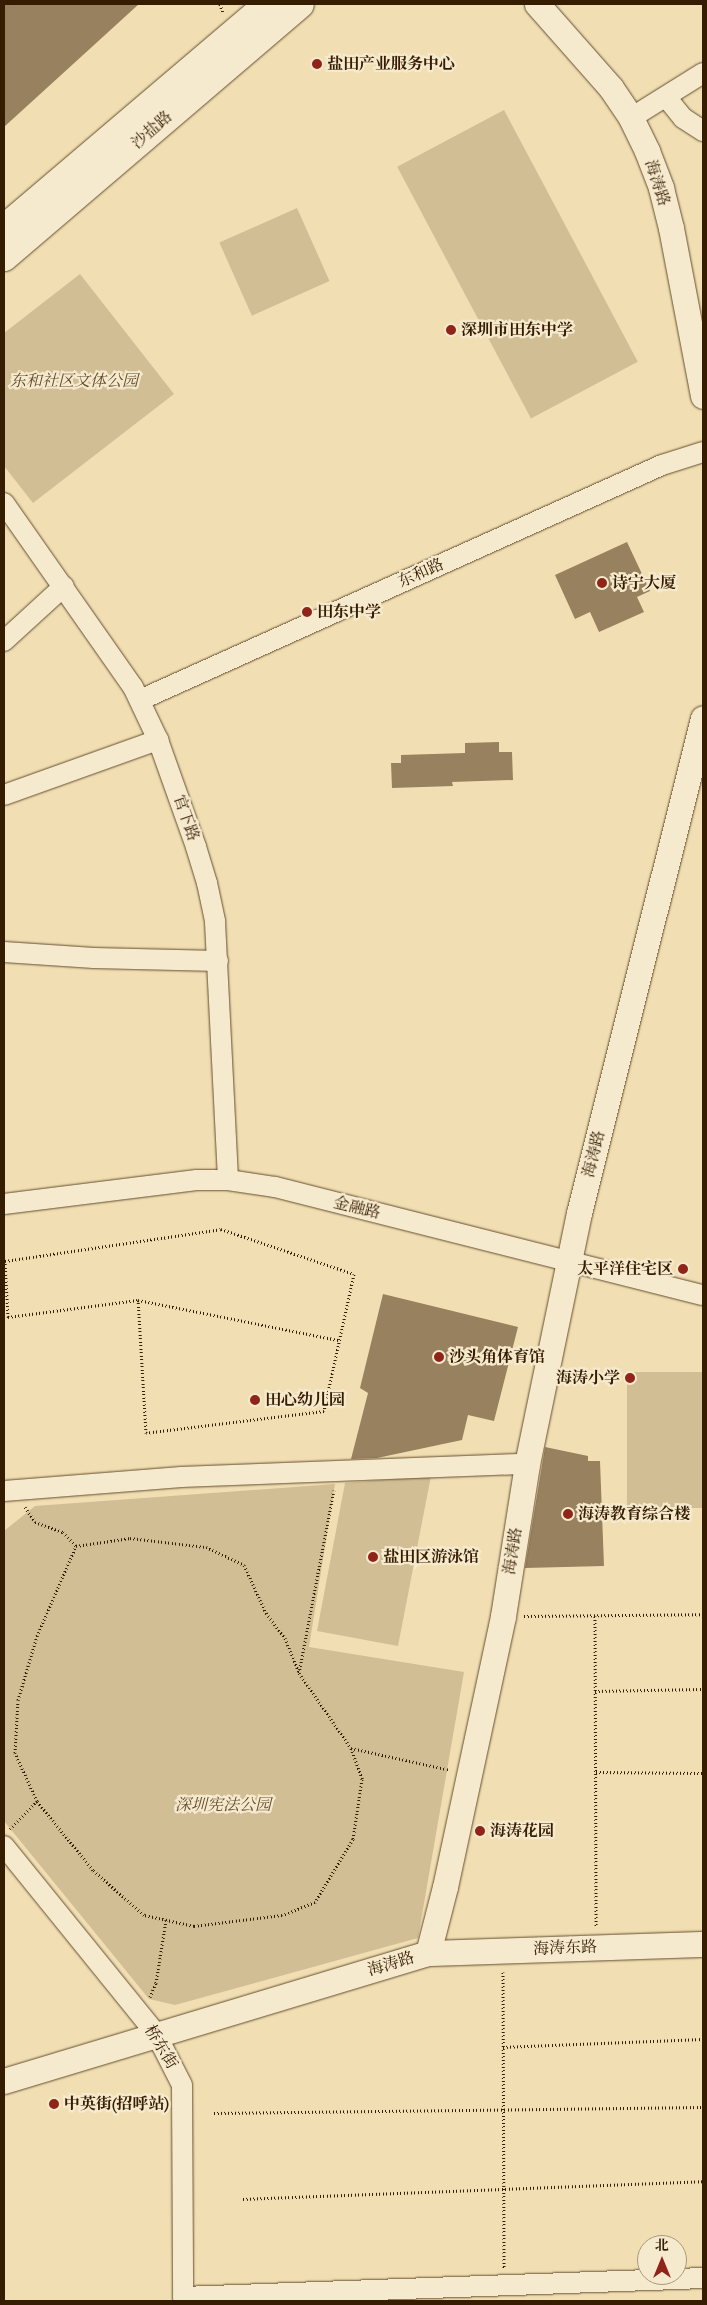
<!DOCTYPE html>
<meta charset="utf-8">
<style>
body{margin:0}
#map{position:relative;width:707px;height:2305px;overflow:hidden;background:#f1dfb3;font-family:"IM FELL French Canon","Noto Serif SC",serif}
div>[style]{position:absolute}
.green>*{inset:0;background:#d1be95;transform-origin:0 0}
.building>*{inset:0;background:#97815e}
.path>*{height:3px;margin-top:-1.5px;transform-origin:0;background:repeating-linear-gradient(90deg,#361c01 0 1px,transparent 0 3.5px)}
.roads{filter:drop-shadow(0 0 1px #654d2e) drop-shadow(0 0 1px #654d2e)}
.minor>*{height:20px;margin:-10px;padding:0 10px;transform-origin:10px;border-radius:10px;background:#f6eace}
.tertiary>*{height:25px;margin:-12.5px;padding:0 12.5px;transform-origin:12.5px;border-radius:12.5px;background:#f6eace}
.secondary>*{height:28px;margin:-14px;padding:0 14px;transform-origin:14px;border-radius:14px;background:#f6eace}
.dots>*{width:14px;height:14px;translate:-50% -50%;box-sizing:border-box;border:2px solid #f6eace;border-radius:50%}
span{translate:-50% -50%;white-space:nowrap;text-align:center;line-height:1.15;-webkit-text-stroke:4.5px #f6eace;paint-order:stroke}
.poi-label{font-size:16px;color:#361c01;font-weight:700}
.left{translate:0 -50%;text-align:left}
.right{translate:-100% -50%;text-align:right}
.street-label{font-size:16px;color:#361c01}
.park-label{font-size:16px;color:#644d2d;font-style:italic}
.frame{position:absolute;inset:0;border:5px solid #361c01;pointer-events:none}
.north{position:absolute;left:637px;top:2235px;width:50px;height:50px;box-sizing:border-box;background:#f6eace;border:1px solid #a9987c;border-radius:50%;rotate:0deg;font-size:14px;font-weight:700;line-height:20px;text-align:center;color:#361c01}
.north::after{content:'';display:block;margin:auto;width:18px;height:22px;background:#8f2418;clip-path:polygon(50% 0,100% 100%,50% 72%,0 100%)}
</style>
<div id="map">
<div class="green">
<i style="left:504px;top:110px;width:285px;height:121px;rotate:62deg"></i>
<i style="left:297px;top:208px;width:80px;height:85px;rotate:66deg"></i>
<i style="clip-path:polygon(80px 274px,174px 394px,33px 503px,4px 466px,4px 333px)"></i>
<i style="left:703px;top:1372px;width:136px;height:76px;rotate:90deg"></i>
<i style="clip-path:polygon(431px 1476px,398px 1646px,317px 1631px,345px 1483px)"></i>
<i style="clip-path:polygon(335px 1484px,309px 1647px,464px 1672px,418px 1938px,175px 2005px,149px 1999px,4px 1821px,4px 1531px,35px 1506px)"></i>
</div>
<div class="building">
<i style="clip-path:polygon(4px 4px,139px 4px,4px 127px)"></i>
<i style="clip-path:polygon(627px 542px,650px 591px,637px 597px,644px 612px,599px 632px,590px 612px,575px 619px,555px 575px)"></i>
<i style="clip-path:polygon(499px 742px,499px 752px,512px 752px,513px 780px,452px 782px,453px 786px,392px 788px,391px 763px,401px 763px,401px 755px,465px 753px,465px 743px)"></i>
<i style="clip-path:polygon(383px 1294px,518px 1327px,494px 1421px,468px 1415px,462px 1440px,377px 1458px,351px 1459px,368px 1393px,360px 1388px)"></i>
<i style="clip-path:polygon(545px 1447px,588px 1456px,588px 1461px,600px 1461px,604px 1566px,525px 1568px)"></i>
</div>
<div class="path">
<i style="left:220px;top:4px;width:9px;rotate:72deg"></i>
<i style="left:8px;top:1317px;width:131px;rotate:-7.5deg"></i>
<i style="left:4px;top:1318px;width:4px;rotate:-14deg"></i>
<i style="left:8px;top:1317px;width:56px;rotate:-93.1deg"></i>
<i style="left:5px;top:1261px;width:218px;rotate:-8.4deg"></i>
<i style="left:221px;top:1229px;width:140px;rotate:18.7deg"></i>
<i style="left:354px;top:1274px;width:140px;rotate:102.4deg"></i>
<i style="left:324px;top:1411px;width:179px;rotate:173deg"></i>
<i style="left:146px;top:1433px;width:133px;rotate:-93.4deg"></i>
<i style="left:138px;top:1300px;width:205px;rotate:11.3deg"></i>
<i style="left:25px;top:1507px;width:18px;rotate:56deg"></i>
<i style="left:35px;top:1522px;width:30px;rotate:20deg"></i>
<i style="left:63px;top:1532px;width:19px;rotate:47deg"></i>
<i style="left:130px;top:1538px;width:77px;rotate:6.8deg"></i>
<i style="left:206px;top:1547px;width:42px;rotate:25.3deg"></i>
<i style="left:244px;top:1565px;width:53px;rotate:65.4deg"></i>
<i style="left:266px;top:1613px;width:31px;rotate:53deg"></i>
<i style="left:285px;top:1638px;width:38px;rotate:68deg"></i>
<i style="left:299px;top:1673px;width:91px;rotate:55.3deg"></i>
<i style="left:351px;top:1748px;width:33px;rotate:70deg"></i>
<i style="left:362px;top:1779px;width:61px;rotate:98.5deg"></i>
<i style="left:353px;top:1839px;width:74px;rotate:121.1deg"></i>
<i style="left:315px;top:1902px;width:35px;rotate:158deg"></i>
<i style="left:282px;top:1915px;width:89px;rotate:172.9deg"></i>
<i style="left:194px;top:1926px;width:51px;rotate:-167.6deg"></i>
<i style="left:144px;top:1915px;width:68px;rotate:-138.6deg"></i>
<i style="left:93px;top:1870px;width:89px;rotate:-129.1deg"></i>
<i style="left:37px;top:1801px;width:53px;rotate:-114.6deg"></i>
<i style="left:15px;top:1753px;width:53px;rotate:-86.8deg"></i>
<i style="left:18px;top:1700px;width:67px;rotate:-73.5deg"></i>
<i style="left:37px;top:1636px;width:98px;rotate:-66.6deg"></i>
<i style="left:76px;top:1546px;width:55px;rotate:-8.4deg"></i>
<i style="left:524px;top:1616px;width:179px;rotate:-0.6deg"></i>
<i style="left:595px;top:1616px;width:311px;rotate:89.8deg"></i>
<i style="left:299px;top:1673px;width:186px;rotate:-79.2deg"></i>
<i style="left:595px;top:1691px;width:108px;rotate:-1.1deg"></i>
<i style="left:351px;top:1748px;width:101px;rotate:12.5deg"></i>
<i style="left:596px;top:1772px;width:107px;rotate:0.5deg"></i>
<i style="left:10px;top:1829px;width:39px;rotate:-46deg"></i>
<i style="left:503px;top:1972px;width:296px;rotate:89.8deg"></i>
<i style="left:150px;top:1997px;width:15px;rotate:-67deg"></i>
<i style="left:156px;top:1983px;width:64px;rotate:-81deg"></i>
<i style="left:503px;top:2047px;width:200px;rotate:-2.3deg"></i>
<i style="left:214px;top:2113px;width:489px;rotate:-0.7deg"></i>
<i style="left:243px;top:2199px;width:460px;rotate:-2.2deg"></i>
</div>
<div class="roads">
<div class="minor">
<i style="left:666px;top:97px;width:27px;rotate:51deg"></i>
<i style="left:683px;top:118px;width:24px;rotate:33deg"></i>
<i style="left:631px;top:118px;width:85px;rotate:-32deg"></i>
<i style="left:4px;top:503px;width:225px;rotate:55deg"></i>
<i style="left:133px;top:687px;width:59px;rotate:64.7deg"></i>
<i style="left:158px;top:740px;width:114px;rotate:70.4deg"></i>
<i style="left:196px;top:847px;width:38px;rotate:73deg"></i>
<i style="left:207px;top:883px;width:40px;rotate:78deg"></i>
<i style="left:215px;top:922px;width:258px;rotate:87.1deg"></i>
<i style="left:4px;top:641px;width:81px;rotate:-42.5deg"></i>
<i style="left:140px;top:700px;width:572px;rotate:-24.24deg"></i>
<i style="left:662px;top:465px;width:43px;rotate:-17.6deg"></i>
<i style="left:4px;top:795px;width:164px;rotate:-19.7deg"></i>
<i style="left:4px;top:952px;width:90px;rotate:3.8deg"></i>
<i style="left:94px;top:958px;width:124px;rotate:1.4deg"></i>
<i style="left:4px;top:1204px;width:194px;rotate:-7.1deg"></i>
<i style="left:197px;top:1180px;width:31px"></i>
<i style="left:228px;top:1180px;width:48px;rotate:8.5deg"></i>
<i style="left:275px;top:1187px;width:441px;rotate:14.2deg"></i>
<i style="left:4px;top:1491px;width:178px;rotate:-4.5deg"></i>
<i style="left:181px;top:1477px;width:346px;rotate:-2.2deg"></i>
<i style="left:4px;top:1846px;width:242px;rotate:51deg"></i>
<i style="left:156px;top:2034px;width:57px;rotate:63deg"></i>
<i style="left:182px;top:2085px;width:212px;rotate:89.7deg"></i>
<i style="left:183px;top:2297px;width:520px;rotate:-2.09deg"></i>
</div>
<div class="tertiary">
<i style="left:537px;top:4px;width:112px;rotate:48.6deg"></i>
<i style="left:611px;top:88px;width:36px;rotate:56deg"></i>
<i style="left:631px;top:118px;width:37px;rotate:64deg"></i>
<i style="left:647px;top:151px;width:40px;rotate:69deg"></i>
<i style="left:661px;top:188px;width:41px;rotate:76deg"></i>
<i style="left:671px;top:228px;width:171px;rotate:79.2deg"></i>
<i style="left:428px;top:1953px;width:275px;rotate:-1.9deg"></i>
<i style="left:4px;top:2081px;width:443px;rotate:-16.8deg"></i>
<i style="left:428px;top:1953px;width:68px;rotate:-75.6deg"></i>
<i style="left:445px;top:1887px;width:277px;rotate:-77.9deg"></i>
<i style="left:503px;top:1616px;width:154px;rotate:-81deg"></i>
<i style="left:527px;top:1464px;width:256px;rotate:-78.3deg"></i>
<i style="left:579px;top:1213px;width:510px;rotate:-75.94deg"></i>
</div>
<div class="secondary">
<i style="left:4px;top:229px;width:347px;rotate:-40.4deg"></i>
<i style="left:4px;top:257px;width:389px;rotate:-40.5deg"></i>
</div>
</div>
<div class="dots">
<i style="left:317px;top:64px;background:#8f2418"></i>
<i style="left:451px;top:330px;background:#8f2418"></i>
<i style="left:602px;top:583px;background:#8f2418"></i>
<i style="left:307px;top:612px;background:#8f2418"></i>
<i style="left:683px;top:1269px;background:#8f2418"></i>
<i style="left:439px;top:1357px;background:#8f2418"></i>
<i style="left:630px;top:1378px;background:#8f2418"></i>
<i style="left:255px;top:1400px;background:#8f2418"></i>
<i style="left:568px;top:1514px;background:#8f2418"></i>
<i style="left:373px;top:1557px;background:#8f2418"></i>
<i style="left:480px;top:1831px;background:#8f2418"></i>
<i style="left:54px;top:2104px;background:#8f2418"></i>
</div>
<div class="poi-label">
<span class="left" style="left:327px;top:64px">盐田产业服务中心</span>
<span class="left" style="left:461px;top:330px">深圳市田东中学</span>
<span class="left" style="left:612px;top:583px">诗宁大厦</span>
<span class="left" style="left:317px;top:612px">田东中学</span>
<span class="right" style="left:673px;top:1269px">太平洋住宅区</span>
<span class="left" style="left:449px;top:1357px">沙头角体育馆</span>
<span class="right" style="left:620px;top:1378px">海涛小学</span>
<span class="left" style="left:265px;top:1400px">田心幼儿园</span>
<span class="left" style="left:578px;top:1514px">海涛教育综合楼</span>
<span class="left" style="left:383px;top:1557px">盐田区游泳馆</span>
<span class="left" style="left:490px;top:1831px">海涛花园</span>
<span class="left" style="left:64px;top:2104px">中英街(招呼站)</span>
</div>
<div class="street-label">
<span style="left:152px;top:130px;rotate:-41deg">沙盐路</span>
<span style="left:657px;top:183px;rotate:72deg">海涛路</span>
<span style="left:421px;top:573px;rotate:-24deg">东和路</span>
<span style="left:186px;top:818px;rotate:71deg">官下路</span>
<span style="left:594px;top:1154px;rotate:-76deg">海涛路</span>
<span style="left:357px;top:1208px;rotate:14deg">金融路</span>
<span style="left:513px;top:1551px;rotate:-81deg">海涛路</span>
<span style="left:565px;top:1948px;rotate:-2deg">海涛东路</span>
<span style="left:391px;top:1964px;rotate:-17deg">海涛路</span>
<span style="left:161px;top:2047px;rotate:59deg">桥东街</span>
</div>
<div class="park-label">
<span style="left:74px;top:381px">东和社区文体公园</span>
<span style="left:223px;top:1805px">深圳宪法公园</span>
</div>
<div class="frame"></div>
<div class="north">北</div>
</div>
